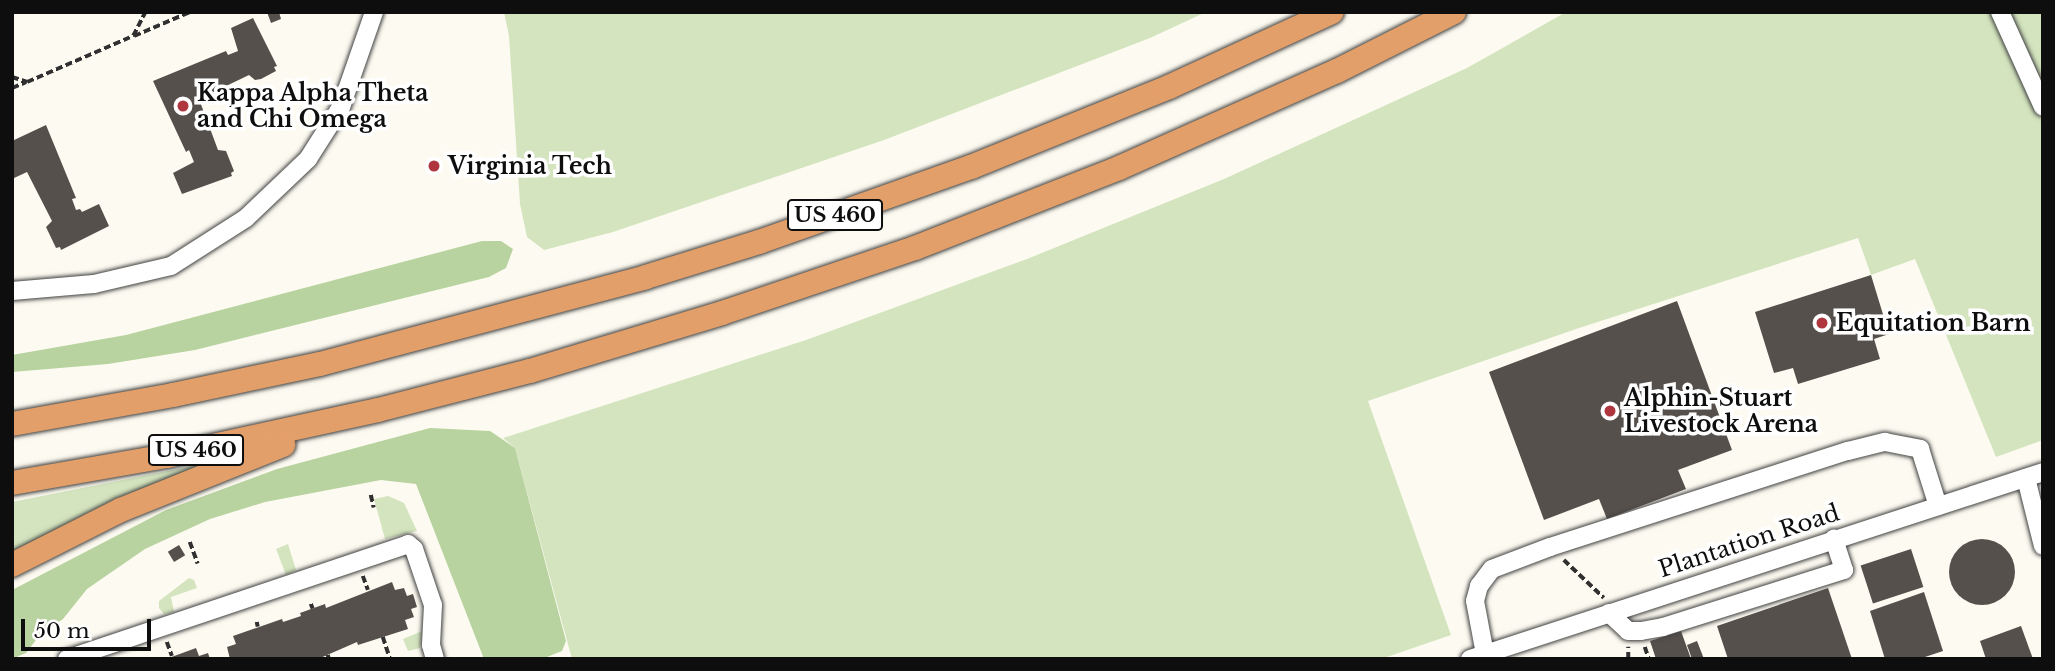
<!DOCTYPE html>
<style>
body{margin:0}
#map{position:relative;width:2055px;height:671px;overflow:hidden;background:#fdfbf1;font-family:"Libre Baskerville",serif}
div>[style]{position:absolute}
.green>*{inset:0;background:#d3e4be}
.forest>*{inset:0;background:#b8d39f}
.building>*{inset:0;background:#56504c;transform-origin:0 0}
.round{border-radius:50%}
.path>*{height:3.5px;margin-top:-1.75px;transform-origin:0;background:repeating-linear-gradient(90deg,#303030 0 7px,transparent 0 10.5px)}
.roads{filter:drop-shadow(0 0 2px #414141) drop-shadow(0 0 2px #414141)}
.minor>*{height:18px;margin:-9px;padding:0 9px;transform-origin:9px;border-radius:9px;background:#fff}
.highway>*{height:24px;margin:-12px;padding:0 12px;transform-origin:12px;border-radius:12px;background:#e39f69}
.dots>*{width:19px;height:19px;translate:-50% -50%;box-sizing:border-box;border:4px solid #fff;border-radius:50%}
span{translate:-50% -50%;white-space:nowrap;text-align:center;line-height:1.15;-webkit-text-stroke:7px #fff;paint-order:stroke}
.shield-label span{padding:2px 5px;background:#fff;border:2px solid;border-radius:5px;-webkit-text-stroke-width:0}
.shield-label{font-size:21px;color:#0e0e0e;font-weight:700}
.poi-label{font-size:23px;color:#0e0e0e;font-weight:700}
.left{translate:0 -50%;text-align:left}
.street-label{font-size:23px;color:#0e0e0e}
.frame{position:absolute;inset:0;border:14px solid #0e0e0e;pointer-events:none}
.scale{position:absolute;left:21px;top:619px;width:130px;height:32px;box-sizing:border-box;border:4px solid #0e0e0e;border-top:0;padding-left:9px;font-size:21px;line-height:24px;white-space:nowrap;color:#0e0e0e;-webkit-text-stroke:5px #fff;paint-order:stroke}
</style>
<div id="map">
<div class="green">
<i style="clip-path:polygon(504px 12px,1206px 12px,1150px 38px,884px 140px,613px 232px,544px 250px,527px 237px,520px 204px,509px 36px)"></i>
<i style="clip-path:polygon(1566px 12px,2043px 12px,2043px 440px,1996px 457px,1915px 259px,1871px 275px,1858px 238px,1582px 327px,1368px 401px,1451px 635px,1381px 659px,572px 659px,515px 448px,503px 438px,806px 340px,1027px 259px,1224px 179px,1467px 68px)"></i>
<i style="clip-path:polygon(218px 461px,12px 553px,12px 502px)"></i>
<i style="clip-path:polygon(388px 496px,404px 503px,417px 531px,385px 539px,374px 499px)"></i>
<i style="clip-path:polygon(288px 544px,296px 570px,286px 575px,276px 549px)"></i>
<i style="clip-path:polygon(189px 578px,194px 580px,197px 588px,171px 597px,174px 612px,164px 614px,159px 608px,159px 601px)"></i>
<i style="clip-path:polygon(422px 631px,420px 648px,408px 651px,403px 639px)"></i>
</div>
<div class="forest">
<i style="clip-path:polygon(482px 241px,501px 241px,513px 249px,506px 268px,489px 277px,195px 350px,108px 364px,12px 372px,12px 355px,126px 335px)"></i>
<i style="clip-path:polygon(430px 428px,490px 431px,515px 448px,566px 641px,562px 651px,542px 659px,484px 659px,416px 484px,381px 480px,265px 502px,210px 519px,145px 549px,87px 589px,63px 619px,39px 636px,26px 653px,12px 659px,12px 590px,166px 510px,277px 469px)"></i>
</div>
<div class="building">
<i style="clip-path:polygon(267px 12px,279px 12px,281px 19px,271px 23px)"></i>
<i style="clip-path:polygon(253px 18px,277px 66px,274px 67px,276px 71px,261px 79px,255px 80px,249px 75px,199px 99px,218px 150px,226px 151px,234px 171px,231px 173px,232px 176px,182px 194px,173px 173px,194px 162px,189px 150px,186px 152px,153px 81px,226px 51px,228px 55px,238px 51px,231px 28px)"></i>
<i style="clip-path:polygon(46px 125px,76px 198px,72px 199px,76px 210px,80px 209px,82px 212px,99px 204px,109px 226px,61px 250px,60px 247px,56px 248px,46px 227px,52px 221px,27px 172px,12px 179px,12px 141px)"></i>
<i style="clip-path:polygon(1871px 275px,1889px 334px,1874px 339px,1880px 359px,1798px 384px,1793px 368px,1774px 373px,1755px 312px)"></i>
<i style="clip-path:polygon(1677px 301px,1732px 450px,1678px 470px,1686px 489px,1607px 519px,1599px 499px,1544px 520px,1489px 372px)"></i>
<i class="round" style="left:1949px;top:539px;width:66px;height:66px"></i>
<i style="left:179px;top:545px;width:12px;height:13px;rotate:59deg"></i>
<i style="left:1911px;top:549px;width:40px;height:53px;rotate:72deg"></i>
<i style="clip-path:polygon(392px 582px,395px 590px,404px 588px,407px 596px,413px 594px,417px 607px,411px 609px,414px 617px,405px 620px,408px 629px,358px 645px,357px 642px,318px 659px,230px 659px,227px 647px,236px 644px,233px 636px,282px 619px,283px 622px,301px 616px,300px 613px,325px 604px,326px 608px)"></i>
<i style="clip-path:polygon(1828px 588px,1852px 659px,1728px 659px,1717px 626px)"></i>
<i style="clip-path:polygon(1924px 592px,1943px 651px,1919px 659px,1885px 659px,1870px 611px)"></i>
<i style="clip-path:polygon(2021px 626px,2033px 659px,1986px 659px,1980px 641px)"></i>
<i style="clip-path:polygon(1681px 631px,1691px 659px,1656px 659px,1650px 641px)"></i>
<i style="clip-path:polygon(1697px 641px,1704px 659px,1692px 659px,1687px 645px)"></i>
<i style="clip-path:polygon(196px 648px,199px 656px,208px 653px,210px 659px,166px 659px)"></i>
</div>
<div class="path">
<i style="left:134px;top:36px;width:61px;rotate:-23.2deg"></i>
<i style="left:12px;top:77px;width:16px;rotate:18deg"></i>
<i style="left:27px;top:82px;width:116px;rotate:-23.5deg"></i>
<i style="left:133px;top:36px;width:27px;rotate:-63deg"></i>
<i style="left:12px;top:88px;width:15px;rotate:-23deg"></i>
<i style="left:371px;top:495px;width:13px;rotate:77deg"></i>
<i style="left:190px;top:542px;width:23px;rotate:70deg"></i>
<i style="left:1564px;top:560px;width:55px;rotate:43.5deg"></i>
<i style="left:363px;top:576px;width:15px;rotate:70deg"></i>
<i style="left:311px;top:604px;width:5px;rotate:68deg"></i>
<i style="left:257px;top:622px;width:5px;rotate:79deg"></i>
<i style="left:383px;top:637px;width:23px;rotate:72deg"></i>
<i style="left:167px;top:642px;width:15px;rotate:70deg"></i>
<i style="left:1645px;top:647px;width:13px;rotate:72deg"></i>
<i style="left:328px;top:655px;width:4px;rotate:76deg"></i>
<i style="left:1628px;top:659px;width:12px;rotate:-90deg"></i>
</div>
<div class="roads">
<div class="minor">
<i style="left:2000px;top:12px;width:104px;rotate:65.6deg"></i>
<i style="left:12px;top:291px;width:82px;rotate:-4.9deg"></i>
<i style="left:94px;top:284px;width:79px;rotate:-13.2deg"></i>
<i style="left:171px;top:266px;width:89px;rotate:-32.6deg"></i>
<i style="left:246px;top:218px;width:86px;rotate:-43.6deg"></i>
<i style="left:308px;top:159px;width:62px;rotate:-57.6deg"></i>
<i style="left:341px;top:107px;width:101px;rotate:-70.8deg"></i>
<i style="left:2026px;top:478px;width:70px;rotate:76deg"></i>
<i style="left:1609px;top:613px;width:26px;rotate:43deg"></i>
<i style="left:1628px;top:631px;width:13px"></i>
<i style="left:1641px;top:631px;width:22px;rotate:-10deg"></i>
<i style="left:1663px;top:627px;width:190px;rotate:-17.5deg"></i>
<i style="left:1844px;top:570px;width:33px;rotate:-108deg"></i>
<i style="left:1485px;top:654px;width:54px;rotate:-100.7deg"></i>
<i style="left:1475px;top:601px;width:16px;rotate:-75deg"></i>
<i style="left:1479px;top:586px;width:21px;rotate:-53deg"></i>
<i style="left:1492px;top:569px;width:62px;rotate:-20.8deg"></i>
<i style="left:1550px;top:547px;width:313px;rotate:-17.9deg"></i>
<i style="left:1848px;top:451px;width:38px;rotate:-14deg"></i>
<i style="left:1885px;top:442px;width:36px;rotate:11deg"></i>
<i style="left:1920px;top:449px;width:60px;rotate:72.5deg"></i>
<i style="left:67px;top:659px;width:360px;rotate:-18.6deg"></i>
<i style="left:408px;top:544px;width:8px;rotate:40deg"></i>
<i style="left:414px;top:549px;width:59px;rotate:71.3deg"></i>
<i style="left:433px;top:605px;width:40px;rotate:92.9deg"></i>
<i style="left:431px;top:645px;width:15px;rotate:74deg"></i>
<i style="left:1470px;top:659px;width:603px;rotate:-18.07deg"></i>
</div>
<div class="highway">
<i style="left:12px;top:424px;width:164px;rotate:-10.2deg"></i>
<i style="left:173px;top:395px;width:150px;rotate:-11.9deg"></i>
<i style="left:320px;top:364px;width:337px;rotate:-14.9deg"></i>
<i style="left:646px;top:277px;width:118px;rotate:-17.2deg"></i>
<i style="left:759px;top:242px;width:225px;rotate:-19.5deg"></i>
<i style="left:971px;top:167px;width:214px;rotate:-22deg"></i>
<i style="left:1169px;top:87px;width:179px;rotate:-24.7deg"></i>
<i style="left:12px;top:483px;width:157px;rotate:-9.9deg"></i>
<i style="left:167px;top:456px;width:216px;rotate:-12.3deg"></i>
<i style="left:378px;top:410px;width:157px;rotate:-14.4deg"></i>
<i style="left:530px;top:371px;width:201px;rotate:-16.8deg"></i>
<i style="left:722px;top:313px;width:204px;rotate:-18.6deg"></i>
<i style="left:915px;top:248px;width:219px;rotate:-21.4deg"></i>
<i style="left:1119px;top:168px;width:239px;rotate:-24deg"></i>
<i style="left:1337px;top:71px;width:131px;rotate:-26.8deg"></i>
<i style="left:12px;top:565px;width:122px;rotate:-26.8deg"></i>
<i style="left:121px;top:510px;width:175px;rotate:-21.9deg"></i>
</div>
</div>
<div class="dots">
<i style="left:183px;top:106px;background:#af363e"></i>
<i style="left:434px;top:166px;background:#af363e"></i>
<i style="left:1822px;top:323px;background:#af363e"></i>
<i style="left:1610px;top:411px;background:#af363e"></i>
</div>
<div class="shield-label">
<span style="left:835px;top:215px">US 460</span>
<span style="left:196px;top:450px">US 460</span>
</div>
<div class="poi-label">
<span class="left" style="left:197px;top:106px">Kappa Alpha Theta<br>and Chi Omega</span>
<span class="left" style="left:448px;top:166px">Virginia Tech</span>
<span class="left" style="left:1836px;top:323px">Equitation Barn</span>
<span class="left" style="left:1624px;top:411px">Alphin-Stuart<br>Livestock Arena</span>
</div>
<div class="street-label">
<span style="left:1749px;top:541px;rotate:-18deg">Plantation Road</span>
</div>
<div class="frame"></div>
<div class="scale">50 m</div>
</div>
